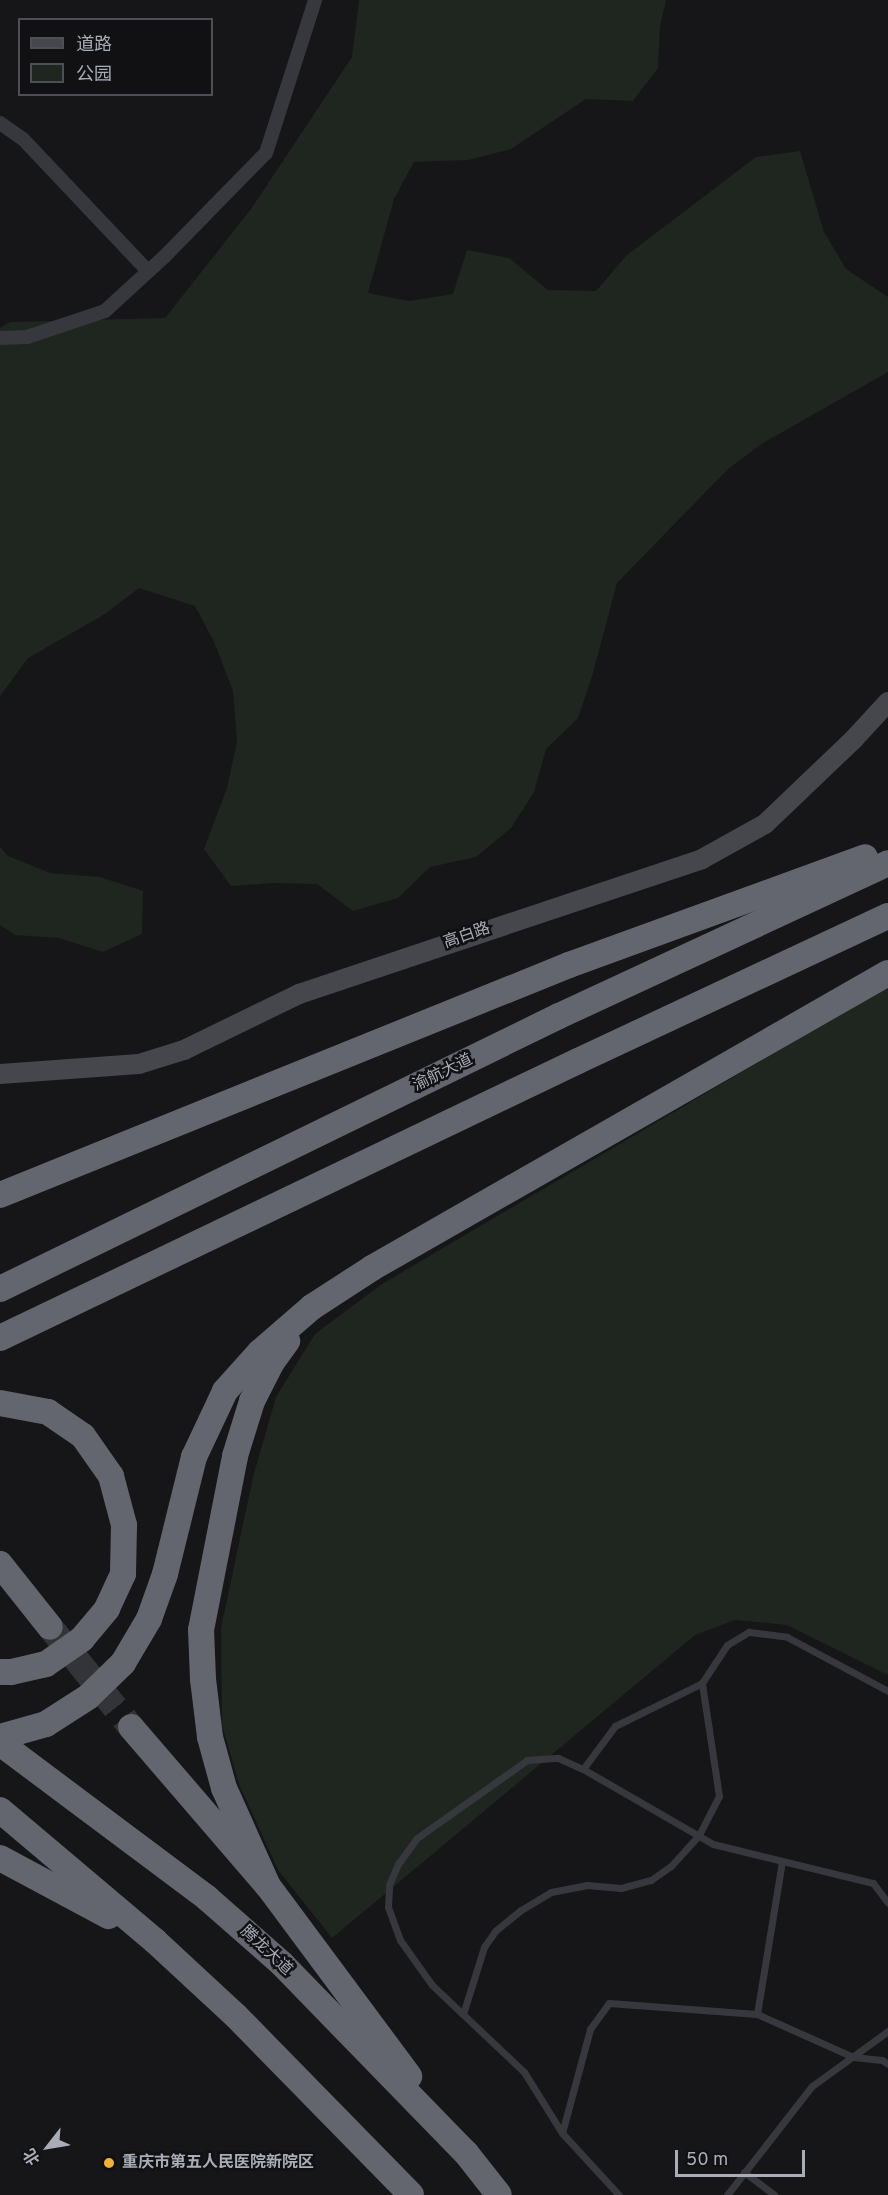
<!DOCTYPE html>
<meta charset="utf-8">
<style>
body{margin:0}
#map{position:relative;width:888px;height:2195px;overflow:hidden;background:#161618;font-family:Overpass,"Noto Sans SC",sans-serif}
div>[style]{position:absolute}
.green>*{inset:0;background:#1e261f}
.highway-tunnel>*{height:26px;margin-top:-13px;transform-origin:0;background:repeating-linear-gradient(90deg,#333438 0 26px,transparent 0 39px)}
.lane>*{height:7px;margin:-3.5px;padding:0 3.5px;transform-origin:3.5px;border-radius:3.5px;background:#37383d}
.street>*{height:14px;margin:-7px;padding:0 7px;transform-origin:7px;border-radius:7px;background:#37383d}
.secondary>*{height:20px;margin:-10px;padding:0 10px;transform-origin:10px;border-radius:10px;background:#45474d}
.highway>*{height:26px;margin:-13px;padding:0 13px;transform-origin:13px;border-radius:13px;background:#63666e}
.dots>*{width:16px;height:16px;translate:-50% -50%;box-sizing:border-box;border:3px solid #111113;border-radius:50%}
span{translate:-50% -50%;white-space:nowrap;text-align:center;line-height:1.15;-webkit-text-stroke:5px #111113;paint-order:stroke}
.street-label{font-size:16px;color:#a8adb8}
.poi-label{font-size:16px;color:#a8adb8;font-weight:700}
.left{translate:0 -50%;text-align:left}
.legend{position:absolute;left:18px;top:18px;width:195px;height:78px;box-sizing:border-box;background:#111113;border:2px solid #4d4f55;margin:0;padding:8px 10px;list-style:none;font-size:18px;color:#a8adb8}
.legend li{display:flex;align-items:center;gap:12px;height:30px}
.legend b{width:30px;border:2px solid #4d4f55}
.north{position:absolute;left:18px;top:2117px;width:60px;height:60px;-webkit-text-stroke:4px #111113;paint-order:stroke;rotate:239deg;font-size:16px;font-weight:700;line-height:24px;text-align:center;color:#a8adb8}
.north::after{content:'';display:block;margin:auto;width:21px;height:27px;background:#a8adb8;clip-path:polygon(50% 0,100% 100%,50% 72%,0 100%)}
.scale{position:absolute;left:675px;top:2150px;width:130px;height:27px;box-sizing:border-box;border:3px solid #a8adb8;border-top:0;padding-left:8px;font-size:18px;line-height:21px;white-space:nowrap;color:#a8adb8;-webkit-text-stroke:4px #111113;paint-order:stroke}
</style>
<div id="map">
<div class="green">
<i style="clip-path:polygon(359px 0,666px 0,660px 26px,658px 68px,633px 101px,586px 99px,511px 149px,468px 160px,414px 162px,394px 199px,368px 293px,409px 301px,453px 294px,467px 250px,509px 258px,548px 290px,596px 291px,627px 255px,756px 157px,800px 151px,824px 232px,846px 269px,888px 297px,888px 372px,763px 443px,728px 469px,617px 583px,593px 673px,578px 718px,546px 749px,534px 792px,511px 828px,476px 857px,430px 867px,398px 898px,353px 911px,317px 884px,274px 883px,231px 886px,204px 849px,227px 788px,237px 741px,233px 691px,215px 644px,195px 606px,139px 588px,105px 614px,28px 658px,0 696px,0 328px,10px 322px,165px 318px,251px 209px,352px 57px)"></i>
<i style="clip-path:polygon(0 847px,8px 856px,50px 873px,100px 877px,143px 891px,142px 934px,103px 952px,59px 938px,15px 935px,0 925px)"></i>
<i style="clip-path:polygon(888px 986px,888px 1675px,787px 1625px,735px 1620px,695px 1635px,332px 1938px,278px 1870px,239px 1784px,222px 1725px,221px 1628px,253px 1477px,276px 1397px,315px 1334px,382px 1284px)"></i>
</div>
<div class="highway-tunnel">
<i style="left:50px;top:1627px;width:129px;rotate:51deg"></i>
</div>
<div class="lane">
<i style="left:583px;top:1769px;width:54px;rotate:-53.3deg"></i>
<i style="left:615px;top:1726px;width:97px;rotate:-26.3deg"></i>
<i style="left:702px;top:1683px;width:45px;rotate:-56.7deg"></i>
<i style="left:727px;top:1645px;width:26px;rotate:-31deg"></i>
<i style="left:749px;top:1632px;width:38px;rotate:7deg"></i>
<i style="left:787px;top:1637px;width:115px;rotate:28.1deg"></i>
<i style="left:463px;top:2014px;width:70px;rotate:-72.6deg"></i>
<i style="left:484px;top:1947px;width:19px;rotate:-55deg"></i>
<i style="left:495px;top:1931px;width:33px;rotate:-39deg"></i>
<i style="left:521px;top:1910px;width:35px;rotate:-31deg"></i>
<i style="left:551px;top:1892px;width:37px;rotate:-11deg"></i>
<i style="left:587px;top:1885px;width:34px;rotate:5deg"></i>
<i style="left:621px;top:1888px;width:31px;rotate:-15deg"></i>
<i style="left:651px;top:1880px;width:24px;rotate:-35deg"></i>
<i style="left:671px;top:1866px;width:42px;rotate:-47.9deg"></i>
<i style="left:699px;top:1835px;width:44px;rotate:-62.9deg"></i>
<i style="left:719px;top:1796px;width:114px;rotate:-98.6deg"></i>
<i style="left:757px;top:2014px;width:155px;rotate:-80.7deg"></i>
<i style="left:562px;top:2133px;width:108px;rotate:-74.9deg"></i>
<i style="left:590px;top:2029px;width:32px;rotate:-54deg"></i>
<i style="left:609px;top:2003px;width:148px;rotate:4.3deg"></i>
<i style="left:757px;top:2014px;width:105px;rotate:24.1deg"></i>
<i style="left:853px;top:2057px;width:29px;rotate:6deg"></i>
<i style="left:882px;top:2060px;width:7px;rotate:34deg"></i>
<i style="left:744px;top:2172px;width:38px;rotate:37deg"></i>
<i style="left:619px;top:2195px;width:84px;rotate:-132.6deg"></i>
<i style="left:562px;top:2133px;width:72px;rotate:-121.9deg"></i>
<i style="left:524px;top:2072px;width:127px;rotate:-136.6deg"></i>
<i style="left:432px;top:1985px;width:55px;rotate:-125.4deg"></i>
<i style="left:400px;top:1940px;width:35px;rotate:-110deg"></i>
<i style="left:388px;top:1907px;width:22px;rotate:-87deg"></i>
<i style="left:389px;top:1885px;width:23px;rotate:-67deg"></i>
<i style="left:398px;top:1864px;width:32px;rotate:-54deg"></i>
<i style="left:417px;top:1838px;width:135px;rotate:-35.3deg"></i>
<i style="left:527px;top:1760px;width:31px;rotate:-4deg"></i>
<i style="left:558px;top:1758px;width:27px;rotate:24deg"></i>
<i style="left:583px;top:1769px;width:150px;rotate:30deg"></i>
<i style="left:713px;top:1844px;width:165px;rotate:13.7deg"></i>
<i style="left:873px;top:1883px;width:25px;rotate:53deg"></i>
<i style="left:727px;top:2195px;width:138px;rotate:-52.1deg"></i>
<i style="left:812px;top:2086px;width:94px;rotate:-35.9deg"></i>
</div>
<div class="street">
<i style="left:0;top:123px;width:28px;rotate:35deg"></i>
<i style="left:23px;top:139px;width:182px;rotate:46.6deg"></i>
<i style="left:0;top:338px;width:27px;rotate:-2deg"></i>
<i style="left:27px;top:337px;width:82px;rotate:-18.4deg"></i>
<i style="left:105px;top:311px;width:81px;rotate:-42.5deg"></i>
<i style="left:165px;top:256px;width:144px;rotate:-45.6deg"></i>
<i style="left:266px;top:153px;width:161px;rotate:-72.2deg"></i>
</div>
<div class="secondary">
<i style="left:0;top:1074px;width:139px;rotate:-4.1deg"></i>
<i style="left:139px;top:1064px;width:47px;rotate:-17.3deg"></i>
<i style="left:184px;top:1050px;width:128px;rotate:-26deg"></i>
<i style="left:299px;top:994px;width:425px;rotate:-18.5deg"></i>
<i style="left:702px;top:859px;width:72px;rotate:-29.1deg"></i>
<i style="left:765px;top:824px;width:122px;rotate:-43.7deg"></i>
<i style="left:853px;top:740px;width:52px;rotate:-47.4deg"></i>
</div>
<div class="highway">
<i style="left:0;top:1195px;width:614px;rotate:-22.01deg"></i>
<i style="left:569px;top:965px;width:315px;rotate:-20deg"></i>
<i style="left:0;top:1289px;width:622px;rotate:-26.03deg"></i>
<i style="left:559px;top:1016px;width:363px;rotate:-24.9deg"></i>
<i style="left:0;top:1338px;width:641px;rotate:-25.61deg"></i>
<i style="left:578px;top:1061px;width:342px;rotate:-25.1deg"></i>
<i style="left:0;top:1403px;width:49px;rotate:10.6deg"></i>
<i style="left:48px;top:1412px;width:42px;rotate:34.4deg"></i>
<i style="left:83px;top:1436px;width:49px;rotate:55deg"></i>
<i style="left:111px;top:1476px;width:51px;rotate:75.1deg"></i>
<i style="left:124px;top:1525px;width:49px;rotate:91.2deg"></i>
<i style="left:123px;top:1574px;width:38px;rotate:115deg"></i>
<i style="left:107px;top:1609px;width:39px;rotate:130deg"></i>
<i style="left:82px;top:1639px;width:44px;rotate:145.2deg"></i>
<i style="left:46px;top:1664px;width:36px;rotate:167deg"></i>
<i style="left:11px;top:1672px;width:11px;rotate:180deg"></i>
<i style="left:0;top:1564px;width:80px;rotate:51.6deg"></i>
<i style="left:131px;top:1727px;width:210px;rotate:49.3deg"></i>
<i style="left:268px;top:1886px;width:237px;rotate:53.4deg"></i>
<i style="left:0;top:1737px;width:48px;rotate:-15.8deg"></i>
<i style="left:46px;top:1724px;width:50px;rotate:-32.7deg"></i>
<i style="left:88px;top:1697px;width:49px;rotate:-44.2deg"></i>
<i style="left:123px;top:1663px;width:51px;rotate:-59.4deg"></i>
<i style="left:149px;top:1619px;width:48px;rotate:-70.4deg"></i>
<i style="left:165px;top:1574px;width:121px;rotate:-76.1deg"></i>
<i style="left:194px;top:1457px;width:73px;rotate:-64.8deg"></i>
<i style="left:225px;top:1391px;width:52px;rotate:-48.1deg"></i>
<i style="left:260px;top:1352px;width:69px;rotate:-40.9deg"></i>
<i style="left:312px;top:1307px;width:72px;rotate:-33deg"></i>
<i style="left:372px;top:1268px;width:594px;rotate:-29.76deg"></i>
<i style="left:0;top:1743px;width:259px;rotate:36.8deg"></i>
<i style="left:207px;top:1898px;width:100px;rotate:41.3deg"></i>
<i style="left:282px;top:1964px;width:264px;rotate:45.8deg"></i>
<i style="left:466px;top:2153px;width:53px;rotate:51.8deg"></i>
<i style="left:0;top:1810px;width:203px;rotate:40.2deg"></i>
<i style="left:155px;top:1941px;width:110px;rotate:42.8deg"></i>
<i style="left:236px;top:2016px;width:250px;rotate:45.6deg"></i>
<i style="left:0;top:1858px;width:123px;rotate:28.2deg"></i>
<i style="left:268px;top:1886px;width:107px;rotate:-114.2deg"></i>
<i style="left:224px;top:1788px;width:53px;rotate:-105.4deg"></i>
<i style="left:210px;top:1737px;width:58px;rotate:-96.9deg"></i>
<i style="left:203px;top:1679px;width:49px;rotate:-92.3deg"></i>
<i style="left:201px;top:1630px;width:177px;rotate:-78.9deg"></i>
<i style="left:235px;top:1456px;width:58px;rotate:-72.8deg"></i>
<i style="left:252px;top:1401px;width:44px;rotate:-62.9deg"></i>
<i style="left:272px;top:1362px;width:26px;rotate:-54deg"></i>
</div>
<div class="dots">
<i style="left:109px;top:2163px;background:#f2b134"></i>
</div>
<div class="street-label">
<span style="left:467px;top:936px;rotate:-19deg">高白路</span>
<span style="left:443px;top:1073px;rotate:-26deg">渝航大道</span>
<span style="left:266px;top:1951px;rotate:43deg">腾龙大道</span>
</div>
<div class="poi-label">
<span class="left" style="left:122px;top:2163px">重庆市第五人民医院新院区</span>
</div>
<ul class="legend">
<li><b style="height:8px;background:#45474d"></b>道路</li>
<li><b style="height:16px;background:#1e261f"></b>公园</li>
</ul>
<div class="north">北</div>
<div class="scale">50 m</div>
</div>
